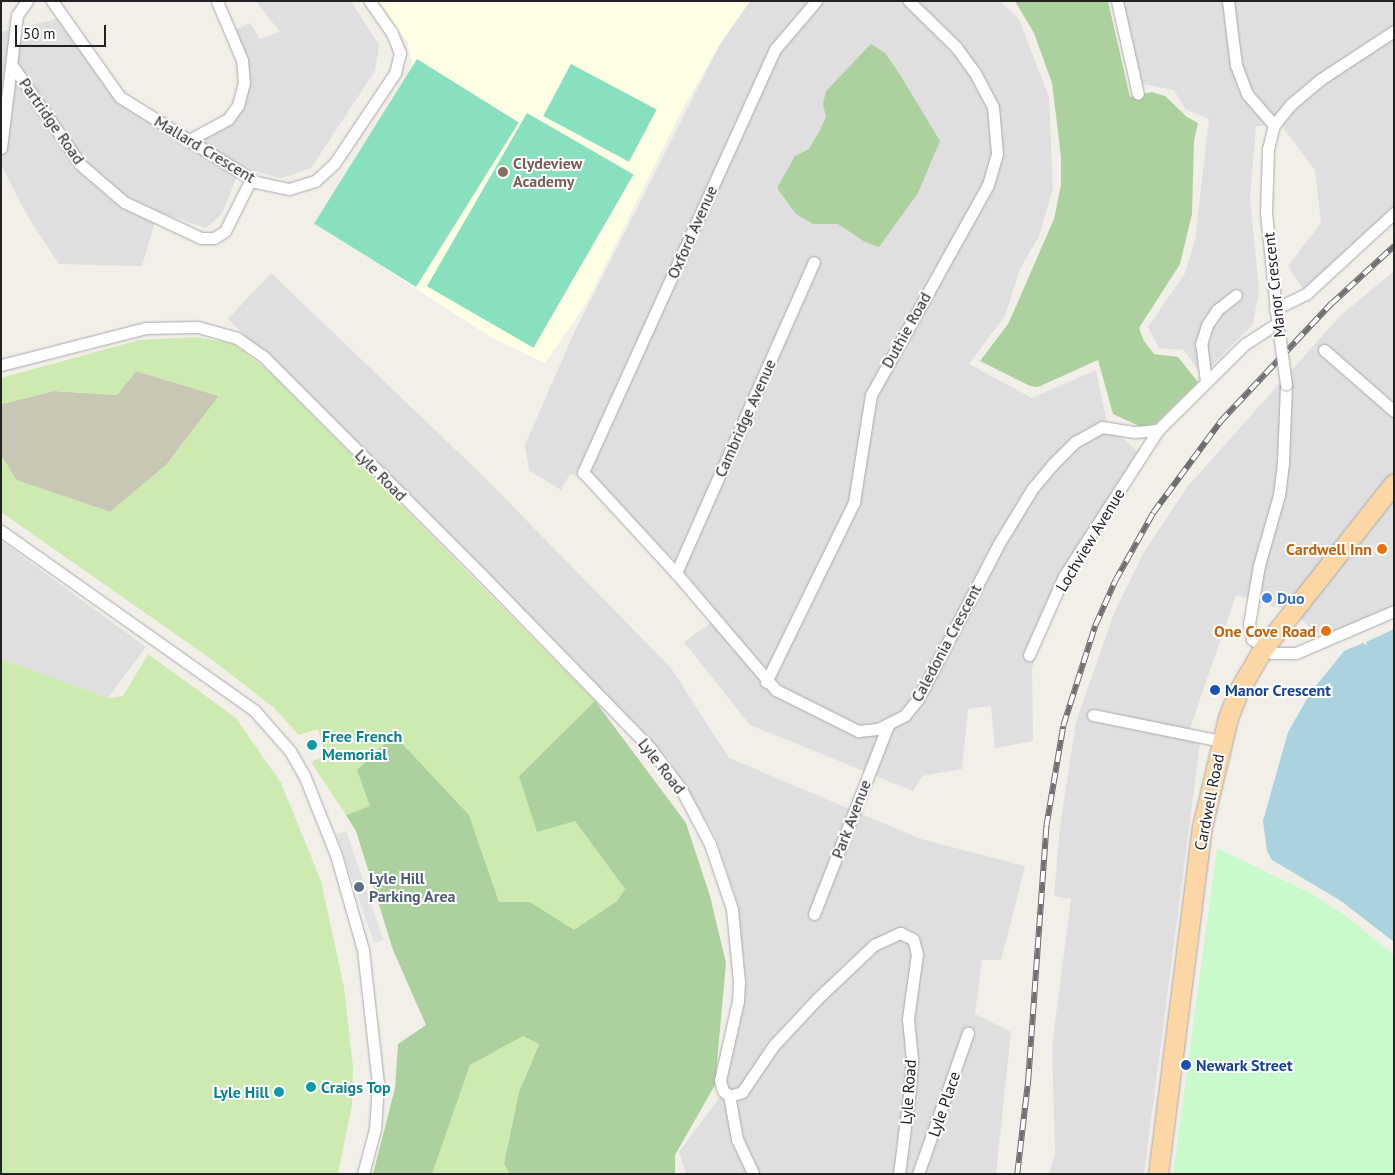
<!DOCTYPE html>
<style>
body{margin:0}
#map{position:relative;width:1395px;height:1175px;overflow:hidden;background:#f2efe9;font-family:"PT Sans",sans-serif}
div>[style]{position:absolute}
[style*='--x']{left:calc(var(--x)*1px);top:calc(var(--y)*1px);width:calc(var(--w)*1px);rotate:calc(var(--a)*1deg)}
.residential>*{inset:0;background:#e0dfdf}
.education>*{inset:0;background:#ffffe5}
.construction>*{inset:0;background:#c7c7b4}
.grass>*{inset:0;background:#cdebb0}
.forest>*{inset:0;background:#add19e}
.park>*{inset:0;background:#c8facc}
.pitch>*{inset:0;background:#88e0be;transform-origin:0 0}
.parking>*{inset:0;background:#e2e2e2;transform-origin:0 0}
.water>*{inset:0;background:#aad3df}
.roads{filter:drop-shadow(0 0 1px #a9a9a9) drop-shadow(0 0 1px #a9a9a9)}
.street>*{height:11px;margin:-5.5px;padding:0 5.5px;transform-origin:5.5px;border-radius:5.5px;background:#fff}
.primary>*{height:19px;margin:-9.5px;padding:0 9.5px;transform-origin:9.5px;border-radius:9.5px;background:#fcd6a4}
.rail>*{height:5.5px;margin-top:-2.75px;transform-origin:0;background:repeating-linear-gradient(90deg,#fff 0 11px,#707070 0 22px);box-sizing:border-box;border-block:1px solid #707070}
.bridges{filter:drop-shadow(0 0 1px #a9a9a9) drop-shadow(0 0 1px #a9a9a9)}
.street-bridge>*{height:11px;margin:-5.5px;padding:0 5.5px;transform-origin:5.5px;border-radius:5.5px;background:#fff}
.dots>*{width:14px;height:14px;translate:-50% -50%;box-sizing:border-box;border:2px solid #fff;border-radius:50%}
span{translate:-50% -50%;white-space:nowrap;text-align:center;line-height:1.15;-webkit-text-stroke:4px #fff;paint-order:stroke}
.street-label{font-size:16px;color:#222}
.education-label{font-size:16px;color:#785e54;font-weight:700}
.left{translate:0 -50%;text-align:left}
.food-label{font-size:16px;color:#c56008;font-weight:700}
.right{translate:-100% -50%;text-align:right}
.shop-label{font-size:16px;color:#366cbe;font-weight:700}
.transit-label{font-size:16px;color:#164399;font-weight:700}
.culture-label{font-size:16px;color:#0d838f;font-weight:700}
.service-label{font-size:16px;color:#4e5e75;font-weight:700}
.frame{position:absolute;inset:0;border:2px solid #222;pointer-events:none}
.scale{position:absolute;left:15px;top:25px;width:91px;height:22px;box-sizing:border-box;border:2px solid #222;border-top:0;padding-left:6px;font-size:15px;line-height:18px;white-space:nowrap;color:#222;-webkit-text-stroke:4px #fff;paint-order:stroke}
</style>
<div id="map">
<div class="residential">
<div style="clip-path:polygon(256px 1px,351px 1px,379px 45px,375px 71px,311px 168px,282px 178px,240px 168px,222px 214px,206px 228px,158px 212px,142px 266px,59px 264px,27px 215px,1px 165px,1px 32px,57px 19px,117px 103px,190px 146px,232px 123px,246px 80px,231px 32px,250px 23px,260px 39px,280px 32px)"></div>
<div style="clip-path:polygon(750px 1px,1000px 1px,1019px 19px,1049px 97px,1053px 188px,1039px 236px,1020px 269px,1005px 316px,969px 364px,1032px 398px,1096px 370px,1107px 423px,1139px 453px,1064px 573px,1032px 668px,1033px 741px,995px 748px,991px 706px,968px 709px,962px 769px,922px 776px,913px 791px,750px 725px,684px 642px,719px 617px,679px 565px,590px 478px,570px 474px,561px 490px,529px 470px,525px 445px,572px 337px,720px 44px)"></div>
<div style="clip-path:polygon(1120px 1px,1394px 1px,1394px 214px,1306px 293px,1288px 266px,1321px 223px,1315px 170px,1282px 126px,1256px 126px,1250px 198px,1259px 290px,1253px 324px,1202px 376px,1184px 350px,1159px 348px,1148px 327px,1185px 273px,1195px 240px,1209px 119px,1185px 109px,1174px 90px,1137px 83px)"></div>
<div style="clip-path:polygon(1394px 271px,1394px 611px,1326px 641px,1291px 611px,1236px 595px,1188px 734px,1201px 736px,1144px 1174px,1049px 1174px,1055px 1153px,1052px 1046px,1071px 899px,1054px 896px,1060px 826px,1076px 722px,1114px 613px,1143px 554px,1187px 487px,1340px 316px)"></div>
<div style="clip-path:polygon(271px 273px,482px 475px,671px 668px,729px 758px,921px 839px,1025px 866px,1001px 960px,982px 960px,975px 1014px,1011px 1032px,996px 1174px,686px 1174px,679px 1152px,722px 1094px,741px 965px,738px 905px,715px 836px,670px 761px,228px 319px)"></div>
<div style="clip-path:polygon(1px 541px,146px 647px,108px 698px,1px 659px)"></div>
</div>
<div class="education">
<div style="clip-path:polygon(380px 1px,750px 1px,720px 44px,680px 114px,587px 302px,545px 363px,494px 339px,325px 230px,412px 66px,408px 43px)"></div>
</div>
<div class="construction">
<div style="clip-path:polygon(136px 371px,219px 396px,166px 465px,110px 512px,16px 480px,1px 455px,1px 404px,54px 391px,117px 395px)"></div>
</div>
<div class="grass">
<div style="clip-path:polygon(196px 337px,234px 344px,269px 371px,595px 701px,519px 776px,575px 821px,625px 889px,617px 901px,574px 931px,530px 902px,499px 902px,469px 815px,370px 806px,346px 815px,311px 762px,326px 755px,318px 729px,299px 735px,273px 707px,211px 659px,1px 512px,1px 455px,16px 480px,110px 512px,166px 465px,219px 396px,136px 371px,117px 395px,54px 391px,1px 404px,1px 378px,139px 340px)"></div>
<div style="clip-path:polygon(148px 654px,236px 718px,281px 783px,321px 881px,344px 987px,353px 1066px,352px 1105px,338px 1174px,1px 1174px,1px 659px,108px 698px,123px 696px)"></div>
<div style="clip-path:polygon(523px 1035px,539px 1043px,519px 1092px,504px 1164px,510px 1174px,432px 1174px,470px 1065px)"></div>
</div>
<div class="forest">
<div style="clip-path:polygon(1015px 1px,1108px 1px,1130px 97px,1152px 92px,1165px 96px,1187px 117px,1198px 123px,1194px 141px,1192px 214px,1180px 264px,1139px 328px,1144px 341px,1154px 354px,1178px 357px,1198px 382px,1155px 424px,1141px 427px,1113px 414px,1098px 360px,1038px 387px,1030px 386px,980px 361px,1008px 324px,1017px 304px,1054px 219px,1061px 185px,1061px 157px,1052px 83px,1034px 33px)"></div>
<div style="clip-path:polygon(871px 44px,885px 53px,899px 73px,940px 141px,918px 193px,879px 247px,865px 242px,838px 224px,813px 224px,796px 214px,777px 188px,795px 156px,809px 149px,820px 130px,826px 117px,823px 104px,826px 91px)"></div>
<div style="clip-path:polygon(595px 701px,686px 823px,710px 896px,726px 963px,715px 1085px,675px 1155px,675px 1174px,510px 1174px,504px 1164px,519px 1092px,539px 1044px,523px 1036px,470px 1065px,432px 1174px,373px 1174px,395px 1088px,398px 1044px,426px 1025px,393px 950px,356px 831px,346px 815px,370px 806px,357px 770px,394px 735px,469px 815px,499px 902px,530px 902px,574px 930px,617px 901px,625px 889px,575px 821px,537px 832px,519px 776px)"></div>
</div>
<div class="park">
<div style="clip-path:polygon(1217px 848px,1314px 895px,1343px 914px,1394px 955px,1394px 1174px,1173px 1174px)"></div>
</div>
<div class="pitch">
<div style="left:417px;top:59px;width:120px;height:194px;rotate:32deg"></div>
<div style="left:571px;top:64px;width:97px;height:59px;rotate:28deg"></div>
<div style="left:527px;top:113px;width:123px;height:200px;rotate:30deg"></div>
</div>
<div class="parking">
<div style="left:346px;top:831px;width:115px;height:10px;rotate:71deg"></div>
</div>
<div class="water">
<div style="clip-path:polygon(1394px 629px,1394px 942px,1341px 901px,1272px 860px,1267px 851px,1263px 821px,1288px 732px,1311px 692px,1344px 651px,1363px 643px,1367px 645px,1366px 642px)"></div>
</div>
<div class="roads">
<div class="street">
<div style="--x:52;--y:1;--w:118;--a:54.7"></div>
<div style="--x:120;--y:97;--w:160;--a:32"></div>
<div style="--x:256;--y:182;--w:34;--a:12"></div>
<div style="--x:289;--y:189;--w:27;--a:-17"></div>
<div style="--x:315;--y:181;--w:25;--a:-42"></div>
<div style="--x:334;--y:164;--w:110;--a:-56.2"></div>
<div style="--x:395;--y:73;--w:21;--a:-76"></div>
<div style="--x:400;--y:53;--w:22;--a:-112"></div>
<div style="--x:392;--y:33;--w:39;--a:-125"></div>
<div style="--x:816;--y:1;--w:63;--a:130.5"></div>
<div style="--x:775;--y:49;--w:465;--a:114.4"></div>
<div style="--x:583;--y:472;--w:137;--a:47.4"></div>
<div style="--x:676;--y:573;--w:154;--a:49.5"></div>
<div style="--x:776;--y:690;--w:92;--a:26.6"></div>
<div style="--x:858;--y:731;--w:20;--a:-6"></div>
<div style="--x:878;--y:729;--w:30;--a:-27"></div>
<div style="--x:905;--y:715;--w:21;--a:-51"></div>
<div style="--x:918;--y:699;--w:174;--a:-62.5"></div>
<div style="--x:998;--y:545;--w:66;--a:-58.7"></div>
<div style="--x:1032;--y:489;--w:31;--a:-50"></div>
<div style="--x:1052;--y:465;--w:33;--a:-45"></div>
<div style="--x:1075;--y:442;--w:31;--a:-29"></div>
<div style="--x:1102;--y:427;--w:33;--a:9"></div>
<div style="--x:1135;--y:432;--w:23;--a:-5"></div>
<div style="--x:1158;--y:430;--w:122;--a:-44.7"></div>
<div style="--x:1245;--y:344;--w:38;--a:-33"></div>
<div style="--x:1117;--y:1;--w:95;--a:77.3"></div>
<div style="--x:1228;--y:1;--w:64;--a:82.9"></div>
<div style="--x:1236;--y:65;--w:31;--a:69"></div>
<div style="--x:1247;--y:94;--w:41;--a:48.9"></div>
<div style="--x:12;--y:65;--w:121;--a:55.4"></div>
<div style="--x:81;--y:165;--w:57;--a:40.7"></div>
<div style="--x:124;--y:202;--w:85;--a:25.1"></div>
<div style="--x:201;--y:238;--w:13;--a:0"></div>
<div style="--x:214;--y:238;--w:13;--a:-32"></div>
<div style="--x:225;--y:231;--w:58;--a:-63.4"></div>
<div style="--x:189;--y:140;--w:44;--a:-28.3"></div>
<div style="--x:228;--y:119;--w:17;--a:-54"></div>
<div style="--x:238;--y:105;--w:23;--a:-75"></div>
<div style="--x:244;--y:83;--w:23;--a:-95"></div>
<div style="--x:242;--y:60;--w:64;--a:-113"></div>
<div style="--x:1;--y:148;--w:134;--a:-83.1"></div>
<div style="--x:17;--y:15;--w:17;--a:-54"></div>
<div style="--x:1275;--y:309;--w:34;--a:-26"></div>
<div style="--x:1306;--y:294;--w:120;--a:-42.6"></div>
<div style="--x:1278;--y:329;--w:117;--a:-95.9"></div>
<div style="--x:1266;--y:213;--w:64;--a:-88.2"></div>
<div style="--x:1268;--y:149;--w:25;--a:-76"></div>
<div style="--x:1274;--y:125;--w:26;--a:-51"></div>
<div style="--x:1290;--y:105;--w:40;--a:-40"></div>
<div style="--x:1321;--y:79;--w:87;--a:-33.3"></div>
<div style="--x:1324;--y:350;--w:93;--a:41.1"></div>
<div style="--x:1;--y:365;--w:150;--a:-14.3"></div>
<div style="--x:146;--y:328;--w:52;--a:-1.1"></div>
<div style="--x:198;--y:327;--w:41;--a:15.8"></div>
<div style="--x:237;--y:338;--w:33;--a:35"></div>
<div style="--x:264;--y:357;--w:305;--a:45"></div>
<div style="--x:480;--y:573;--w:244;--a:45.8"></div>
<div style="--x:650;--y:748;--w:51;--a:52.9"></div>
<div style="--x:681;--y:789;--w:62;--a:62.2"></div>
<div style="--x:710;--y:844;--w:69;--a:71.3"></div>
<div style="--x:732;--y:909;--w:73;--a:84.5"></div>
<div style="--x:739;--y:982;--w:19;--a:93"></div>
<div style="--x:738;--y:1001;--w:81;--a:102.8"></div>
<div style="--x:720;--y:1080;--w:11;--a:75"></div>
<div style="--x:723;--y:1091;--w:9;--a:36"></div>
<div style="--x:730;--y:1096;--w:13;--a:-18"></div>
<div style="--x:742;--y:1092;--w:57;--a:-55.8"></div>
<div style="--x:774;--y:1045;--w:63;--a:-46.9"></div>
<div style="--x:817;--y:999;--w:79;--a:-43.5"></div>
<div style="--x:874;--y:945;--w:29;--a:-25"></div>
<div style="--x:900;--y:933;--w:14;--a:25"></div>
<div style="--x:913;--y:939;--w:16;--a:75"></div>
<div style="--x:917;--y:954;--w:66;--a:97.9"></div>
<div style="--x:908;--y:1019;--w:40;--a:84.3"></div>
<div style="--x:912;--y:1059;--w:29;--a:94"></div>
<div style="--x:910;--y:1088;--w:87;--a:97.3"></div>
<div style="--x:1206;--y:382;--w:38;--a:-97"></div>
<div style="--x:1201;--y:344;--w:20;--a:-72"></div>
<div style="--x:1207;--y:325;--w:18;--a:-56"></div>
<div style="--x:1217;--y:310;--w:24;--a:-38"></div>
<div style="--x:1286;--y:385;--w:78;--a:92.2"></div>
<div style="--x:1283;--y:463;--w:32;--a:97"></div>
<div style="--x:1279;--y:495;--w:73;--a:105.9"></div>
<div style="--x:1259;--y:565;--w:60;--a:99.6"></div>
<div style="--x:1249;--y:624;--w:15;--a:79"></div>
<div style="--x:1252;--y:639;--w:24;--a:35"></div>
<div style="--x:1272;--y:653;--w:24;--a:0"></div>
<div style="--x:1296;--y:653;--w:107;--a:-23.2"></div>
<div style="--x:1;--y:531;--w:310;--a:35.3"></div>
<div style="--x:254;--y:710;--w:55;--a:48.7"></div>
<div style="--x:290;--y:751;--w:28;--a:60"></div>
<div style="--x:304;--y:775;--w:86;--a:68.2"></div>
<div style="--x:336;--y:855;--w:99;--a:74.1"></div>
<div style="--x:363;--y:950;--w:134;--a:83.6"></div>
<div style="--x:378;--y:1083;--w:46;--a:93.7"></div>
<div style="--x:375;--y:1129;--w:47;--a:104.9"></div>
<div style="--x:676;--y:573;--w:340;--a:-66.1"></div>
<div style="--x:1029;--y:655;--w:86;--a:-66.1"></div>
<div style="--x:1064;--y:576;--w:174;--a:-57.2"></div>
<div style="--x:766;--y:682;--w:200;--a:-63.9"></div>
<div style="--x:854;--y:502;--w:108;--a:-81"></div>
<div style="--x:871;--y:395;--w:240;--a:-60.9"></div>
<div style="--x:988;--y:185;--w:33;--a:-74"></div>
<div style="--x:997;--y:153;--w:46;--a:-95"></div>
<div style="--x:993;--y:107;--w:38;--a:-118"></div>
<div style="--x:975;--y:73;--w:32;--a:-126"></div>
<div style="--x:956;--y:47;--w:66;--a:-135.6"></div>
<div style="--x:1093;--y:715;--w:131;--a:11.5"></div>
<div style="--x:814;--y:914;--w:203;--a:-68.6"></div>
<div style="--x:729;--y:1095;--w:45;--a:79.7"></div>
<div style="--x:737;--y:1139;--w:38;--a:65"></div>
<div style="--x:918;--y:1174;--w:150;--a:-70.5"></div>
</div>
<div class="primary">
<div style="--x:1158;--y:1174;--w:350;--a:-82.8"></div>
<div style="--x:1202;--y:827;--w:112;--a:-76.6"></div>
<div style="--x:1228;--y:718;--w:30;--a:-69"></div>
<div style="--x:1239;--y:690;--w:48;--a:-59.7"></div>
<div style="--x:1263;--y:649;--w:211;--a:-51.7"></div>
</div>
</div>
<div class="rail">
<div style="--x:1017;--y:1174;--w:95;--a:-83.3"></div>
<div style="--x:1028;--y:1080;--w:254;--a:-85.9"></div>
<div style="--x:1046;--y:827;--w:102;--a:-80.4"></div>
<div style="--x:1063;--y:726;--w:105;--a:-72.3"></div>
<div style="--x:1095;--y:626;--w:49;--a:-66"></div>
<div style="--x:1115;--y:581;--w:78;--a:-60.8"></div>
<div style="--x:1153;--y:513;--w:113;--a:-53.6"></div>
<div style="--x:1220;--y:422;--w:162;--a:-46.8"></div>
<div style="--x:1331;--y:304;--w:86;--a:-42.6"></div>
</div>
<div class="bridges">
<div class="street-bridge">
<div style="--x:1279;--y:333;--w:52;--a:82.3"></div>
</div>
</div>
<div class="dots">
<div style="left:503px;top:172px;background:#8d6e63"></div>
<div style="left:1382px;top:549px;background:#e8710a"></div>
<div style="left:1267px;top:598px;background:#3f7fe0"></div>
<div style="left:1326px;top:631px;background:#e8710a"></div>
<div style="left:1215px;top:690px;background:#1a4fb4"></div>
<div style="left:312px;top:745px;background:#0f9aa8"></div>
<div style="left:359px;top:887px;background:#5c6f8a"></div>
<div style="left:1186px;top:1065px;background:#1a4fb4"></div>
<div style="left:311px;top:1087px;background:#0f9aa8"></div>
<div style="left:279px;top:1092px;background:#0f9aa8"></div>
</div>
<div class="street-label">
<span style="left:52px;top:121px;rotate:55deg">Partridge Road</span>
<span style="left:205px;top:149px;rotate:31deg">Mallard Crescent</span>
<span style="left:692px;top:232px;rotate:-66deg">Oxford Avenue</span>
<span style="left:1274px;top:285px;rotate:-96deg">Manor Crescent</span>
<span style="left:906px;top:330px;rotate:-61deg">Duthie Road</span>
<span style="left:745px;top:418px;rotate:-66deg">Cambridge Avenue</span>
<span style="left:381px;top:475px;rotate:45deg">Lyle Road</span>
<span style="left:1090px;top:540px;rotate:-59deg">Lochview Avenue</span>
<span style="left:946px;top:643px;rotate:-62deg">Caledonia Crescent</span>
<span style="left:662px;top:766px;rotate:52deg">Lyle Road</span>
<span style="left:1209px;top:802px;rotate:-79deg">Cardwell Road</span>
<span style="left:851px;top:819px;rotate:-69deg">Park Avenue</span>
<span style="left:908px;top:1092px;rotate:-86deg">Lyle Road</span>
<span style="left:944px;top:1104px;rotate:-71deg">Lyle Place</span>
</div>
<div class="education-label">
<span class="left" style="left:513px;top:172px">Clydeview<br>Academy</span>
</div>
<div class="food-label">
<span class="right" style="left:1372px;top:549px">Cardwell Inn</span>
<span class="right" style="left:1316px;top:631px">One Cove Road</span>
</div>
<div class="shop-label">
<span class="left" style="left:1277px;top:598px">Duo</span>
</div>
<div class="transit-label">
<span class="left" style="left:1225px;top:690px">Manor Crescent</span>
<span class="left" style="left:1196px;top:1065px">Newark Street</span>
</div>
<div class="culture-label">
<span class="left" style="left:322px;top:745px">Free French<br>Memorial</span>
<span class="left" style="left:321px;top:1087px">Craigs Top</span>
<span class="right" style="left:269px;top:1092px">Lyle Hill</span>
</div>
<div class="service-label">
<span class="left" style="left:369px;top:887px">Lyle Hill<br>Parking Area</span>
</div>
<div class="frame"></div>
<div class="scale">50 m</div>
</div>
